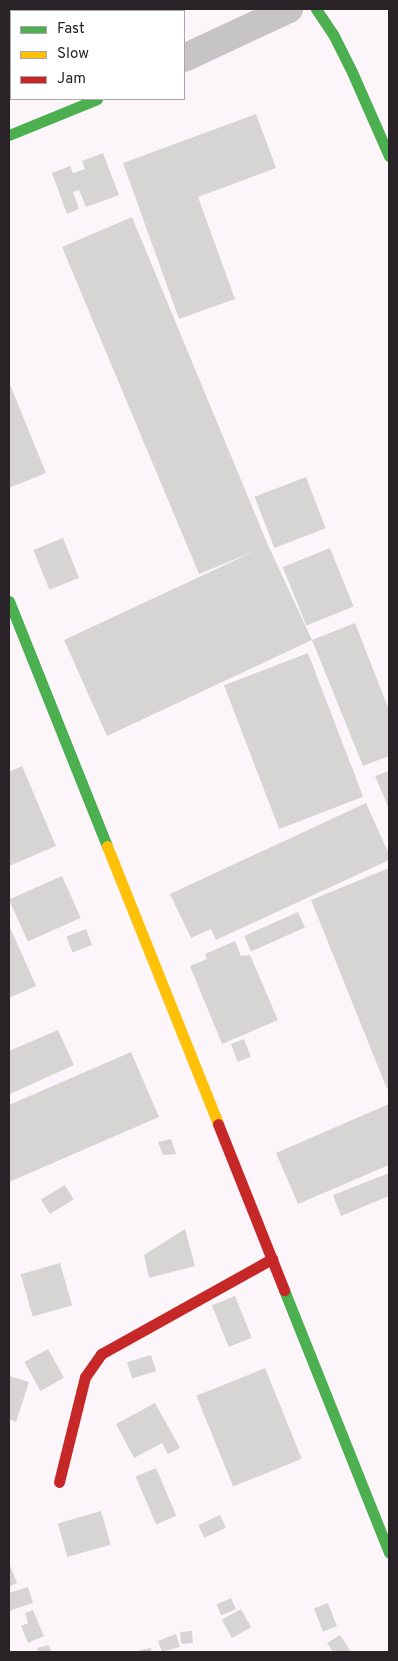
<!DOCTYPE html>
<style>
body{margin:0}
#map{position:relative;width:398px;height:1661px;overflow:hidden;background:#fcf6fb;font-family:Overpass,sans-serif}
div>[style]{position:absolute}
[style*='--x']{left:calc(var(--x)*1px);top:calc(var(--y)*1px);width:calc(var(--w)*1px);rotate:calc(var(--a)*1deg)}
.building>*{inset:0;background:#d7d5d4;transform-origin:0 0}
.street>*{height:28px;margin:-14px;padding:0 14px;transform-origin:14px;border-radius:14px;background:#c7c4c6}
.fast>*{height:11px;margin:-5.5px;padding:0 5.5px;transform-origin:5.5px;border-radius:5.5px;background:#4caf50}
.slow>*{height:11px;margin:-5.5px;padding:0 5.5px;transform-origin:5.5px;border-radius:5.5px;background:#ffc107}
.jam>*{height:11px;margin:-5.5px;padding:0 5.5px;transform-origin:5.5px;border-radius:5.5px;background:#c62828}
span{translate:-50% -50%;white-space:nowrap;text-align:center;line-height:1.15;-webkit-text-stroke:4.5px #fff;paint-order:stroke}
.frame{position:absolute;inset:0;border:10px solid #292328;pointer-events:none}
.legend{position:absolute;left:10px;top:10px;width:175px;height:90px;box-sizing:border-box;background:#fff;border:1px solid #a9a7a9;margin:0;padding:6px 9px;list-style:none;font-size:15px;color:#292328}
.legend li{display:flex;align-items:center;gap:10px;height:25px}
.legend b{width:25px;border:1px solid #a9a7a9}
</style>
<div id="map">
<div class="building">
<div style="clip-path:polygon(9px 9px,23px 9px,24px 11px,11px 11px,11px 50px,9px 51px)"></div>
<div style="clip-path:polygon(256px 114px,276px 168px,198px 197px,235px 299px,179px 319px,123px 163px)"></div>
<div style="clip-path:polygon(103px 153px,119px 195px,86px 207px,79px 190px,73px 192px,79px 209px,67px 214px,52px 173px,70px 166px,73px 173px,85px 169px,82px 161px)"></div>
<div style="clip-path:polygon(132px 217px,268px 545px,312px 640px,107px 736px,64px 640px,257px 550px,199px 574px,62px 247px)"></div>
<div style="clip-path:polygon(9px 382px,46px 473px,9px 488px)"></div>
<div style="left:306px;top:477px;width:55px;height:55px;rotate:69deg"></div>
<div style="left:63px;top:538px;width:43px;height:32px;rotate:68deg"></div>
<div style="left:330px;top:548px;width:63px;height:51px;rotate:68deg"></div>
<div style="clip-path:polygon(355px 623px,389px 710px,389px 756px,363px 766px,312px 640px)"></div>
<div style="left:308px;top:653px;width:154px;height:90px;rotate:69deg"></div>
<div style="clip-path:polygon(22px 766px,56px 846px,9px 866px,9px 772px)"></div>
<div style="clip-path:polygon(389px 771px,389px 809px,375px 776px)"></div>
<div style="clip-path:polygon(366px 803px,389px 854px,389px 860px,216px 940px,211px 929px,191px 938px,170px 894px)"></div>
<div style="clip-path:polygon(389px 868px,389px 1088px,387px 1089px,311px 900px)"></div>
<div style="left:62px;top:876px;width:46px;height:58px;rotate:66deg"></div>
<div style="left:298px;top:912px;width:17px;height:59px;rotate:66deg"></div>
<div style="clip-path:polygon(9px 925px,36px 986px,9px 998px)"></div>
<div style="left:86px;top:929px;width:17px;height:21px;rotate:69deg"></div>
<div style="clip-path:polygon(235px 941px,241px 956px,250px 955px,278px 1020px,222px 1044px,190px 966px,207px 959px,205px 954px)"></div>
<div style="clip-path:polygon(58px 1030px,74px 1065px,10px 1094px,9px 1051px)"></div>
<div style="left:244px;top:1039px;width:19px;height:14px;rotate:69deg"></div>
<div style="clip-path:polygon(131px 1052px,159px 1117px,9px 1182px,9px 1105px)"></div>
<div style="clip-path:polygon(389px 1104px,389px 1165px,298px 1204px,276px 1153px)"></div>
<div style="clip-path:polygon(171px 1139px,176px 1154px,163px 1155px,158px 1142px)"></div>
<div style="clip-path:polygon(389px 1173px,389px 1196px,341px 1216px,333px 1195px)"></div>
<div style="left:65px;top:1185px;width:17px;height:28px;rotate:59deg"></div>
<div style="clip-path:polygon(185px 1229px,195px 1266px,149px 1278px,144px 1255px)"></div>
<div style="left:60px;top:1263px;width:44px;height:41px;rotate:74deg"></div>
<div style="left:235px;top:1296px;width:45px;height:25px;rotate:68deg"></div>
<div style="left:48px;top:1349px;width:33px;height:27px;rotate:61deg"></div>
<div style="left:151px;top:1355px;width:17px;height:25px;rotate:73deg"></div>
<div style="left:265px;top:1368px;width:98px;height:74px;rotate:68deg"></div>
<div style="clip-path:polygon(9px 1376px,29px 1382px,16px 1422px,9px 1419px)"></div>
<div style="clip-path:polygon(155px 1403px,180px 1448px,168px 1454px,162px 1443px,134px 1458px,116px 1424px)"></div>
<div style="left:156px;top:1468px;width:52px;height:22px;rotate:67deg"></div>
<div style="left:101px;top:1511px;width:35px;height:45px;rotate:74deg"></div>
<div style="left:220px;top:1515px;width:14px;height:24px;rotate:65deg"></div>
<div style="clip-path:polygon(9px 1563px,17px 1583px,9px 1587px)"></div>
<div style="clip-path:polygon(28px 1587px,33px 1603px,9px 1611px,9px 1593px)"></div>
<div style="left:231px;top:1598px;width:12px;height:16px;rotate:66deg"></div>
<div style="left:328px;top:1603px;width:25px;height:15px;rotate:69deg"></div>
<div style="left:241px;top:1609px;width:21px;height:22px;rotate:61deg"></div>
<div style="clip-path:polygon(33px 1610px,44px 1636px,28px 1643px,21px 1626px,28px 1623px,25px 1613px)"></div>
<div style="left:192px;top:1631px;width:12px;height:12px;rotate:85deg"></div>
<div style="clip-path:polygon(176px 1634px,180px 1647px,162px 1652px,158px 1641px)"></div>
<div style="clip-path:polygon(340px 1635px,351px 1652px,333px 1652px,327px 1643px)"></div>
<div style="clip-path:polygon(49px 1645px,51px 1652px,38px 1652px,37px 1648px)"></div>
<div style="clip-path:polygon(151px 1648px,152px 1652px,140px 1652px,140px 1650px)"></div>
</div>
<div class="street">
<div style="--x:184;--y:58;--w:116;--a:-25"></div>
</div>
<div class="fast">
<div style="--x:316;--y:9;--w:30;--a:56"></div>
<div style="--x:333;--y:34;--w:42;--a:63.4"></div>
<div style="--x:352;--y:72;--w:92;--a:66.2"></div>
<div style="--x:9;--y:135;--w:95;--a:-22.2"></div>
<div style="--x:9;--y:601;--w:264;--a:68.2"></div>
<div style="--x:284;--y:1290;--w:283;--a:68.2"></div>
</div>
<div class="slow">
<div style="--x:107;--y:846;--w:299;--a:68.2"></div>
</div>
<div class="jam">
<div style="--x:218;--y:1124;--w:179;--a:68.3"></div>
<div style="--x:59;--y:1482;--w:108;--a:-76.1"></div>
<div style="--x:85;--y:1377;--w:28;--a:-55"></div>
<div style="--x:101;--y:1354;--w:196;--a:-29.1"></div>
</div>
<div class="frame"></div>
<ul class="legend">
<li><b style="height:6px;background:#4caf50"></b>Fast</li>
<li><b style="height:6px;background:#ffc107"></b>Slow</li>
<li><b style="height:6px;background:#c62828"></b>Jam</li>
</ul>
</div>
